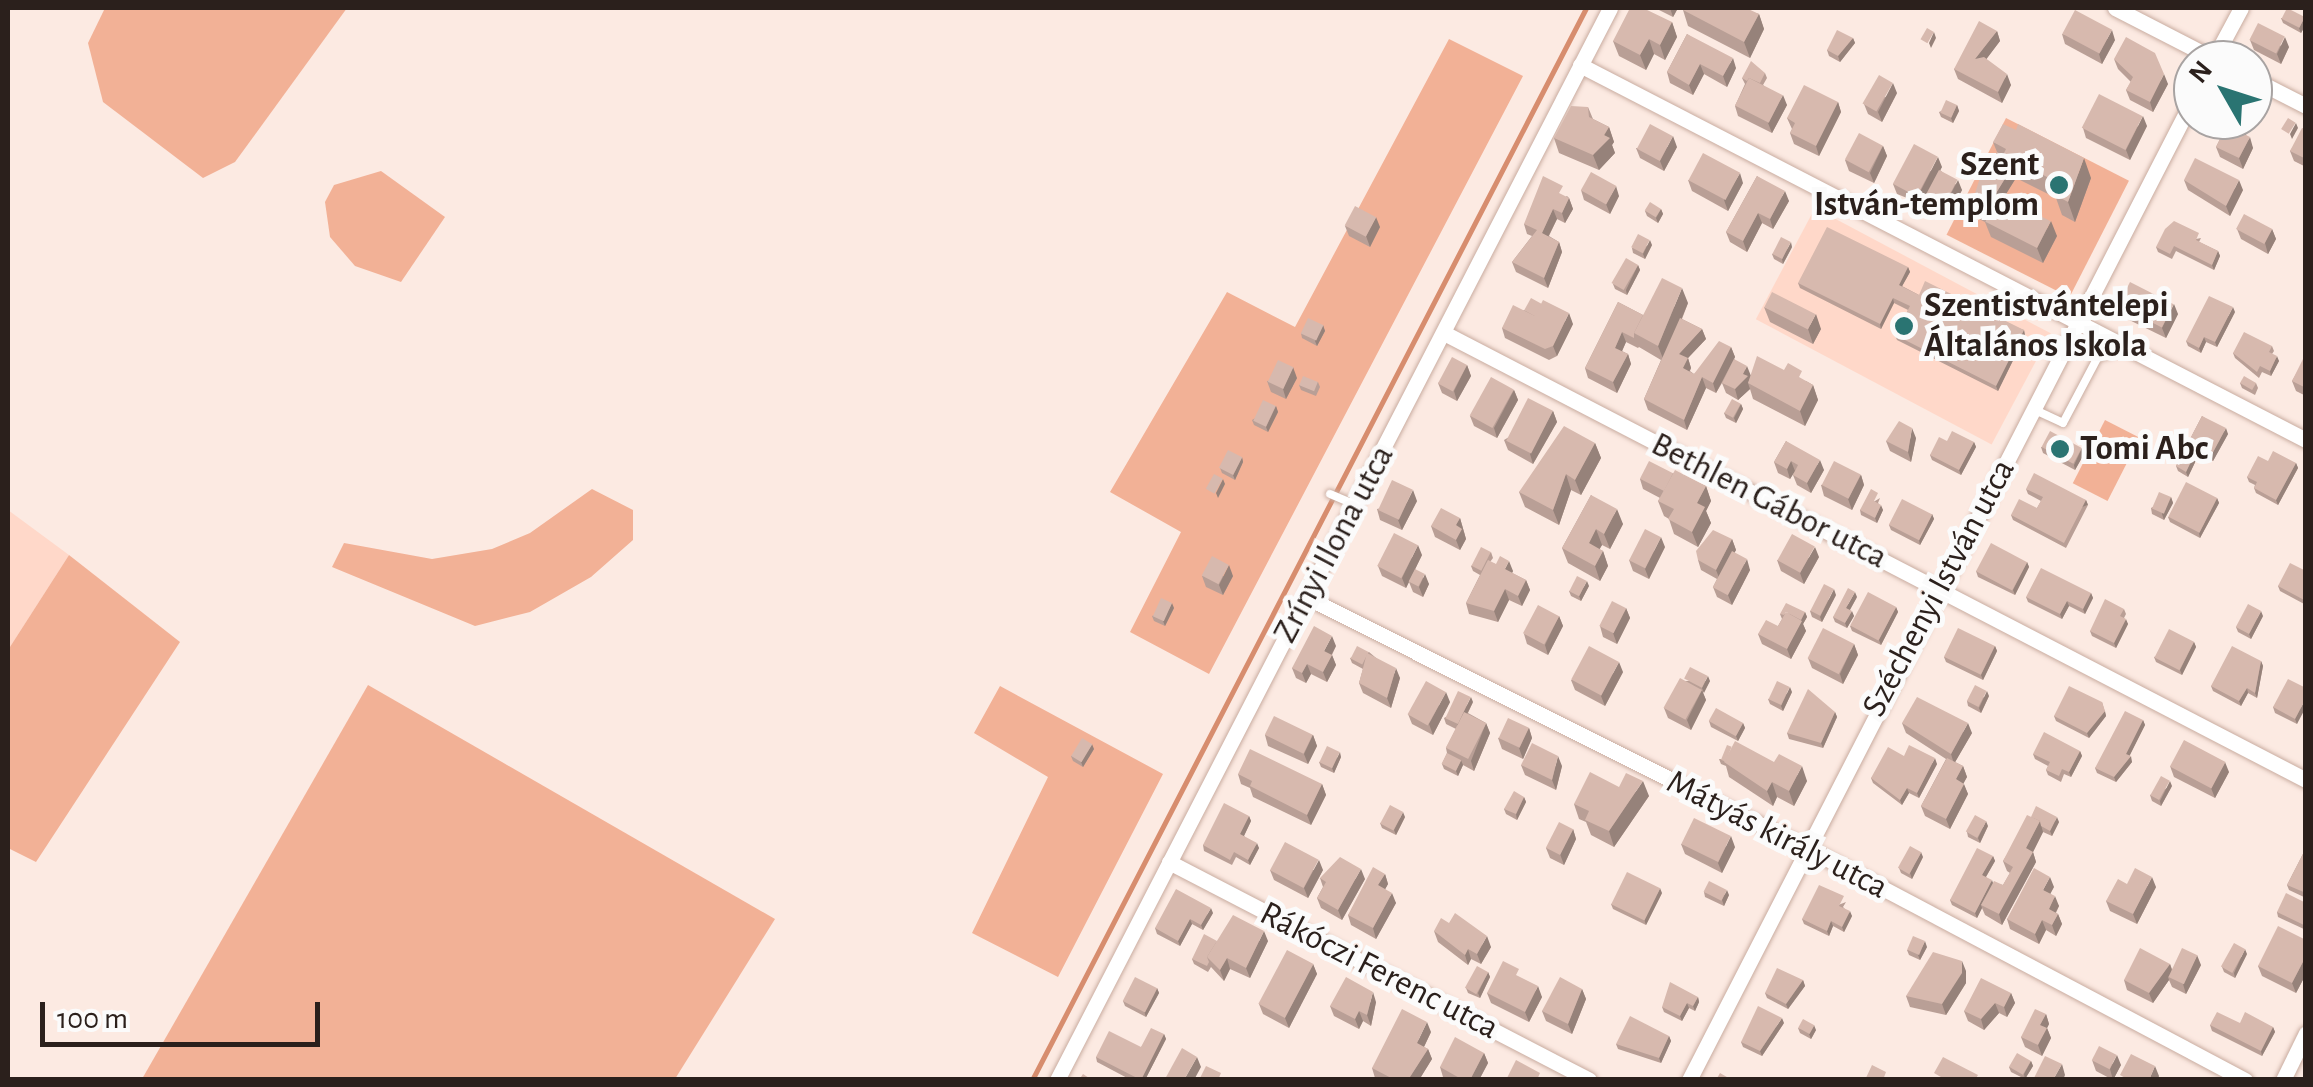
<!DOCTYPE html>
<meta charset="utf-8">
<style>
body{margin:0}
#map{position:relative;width:2313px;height:1087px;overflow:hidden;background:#fceae2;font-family:"Alegreya Sans",sans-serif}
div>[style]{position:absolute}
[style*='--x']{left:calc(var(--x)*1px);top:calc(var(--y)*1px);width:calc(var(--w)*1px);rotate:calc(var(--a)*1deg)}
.built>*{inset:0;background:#ffd8c9;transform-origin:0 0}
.green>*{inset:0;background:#f2b196;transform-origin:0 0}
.stream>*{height:5px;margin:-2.5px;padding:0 2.5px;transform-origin:2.5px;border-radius:2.5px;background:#d78d6e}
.roads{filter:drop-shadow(0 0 2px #c9aca0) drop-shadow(0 0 2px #c9aca0)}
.service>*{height:8px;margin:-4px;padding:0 4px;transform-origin:4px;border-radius:4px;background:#fff}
.minor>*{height:15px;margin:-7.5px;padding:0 7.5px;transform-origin:7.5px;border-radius:7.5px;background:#fff}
.wall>*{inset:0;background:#b99f96}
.shaded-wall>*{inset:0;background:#96827a;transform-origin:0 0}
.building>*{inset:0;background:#d7b9ae;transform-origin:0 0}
.dots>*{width:28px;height:28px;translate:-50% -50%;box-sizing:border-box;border:5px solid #fbfbfb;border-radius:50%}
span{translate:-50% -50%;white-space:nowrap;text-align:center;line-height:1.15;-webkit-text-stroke:10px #fbfbfb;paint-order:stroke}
.poi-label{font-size:35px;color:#2b201c;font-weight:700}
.right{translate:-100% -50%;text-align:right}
.left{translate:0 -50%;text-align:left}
.street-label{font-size:35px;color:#2b201c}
.frame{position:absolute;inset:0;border:10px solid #2b201c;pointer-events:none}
.north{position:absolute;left:2173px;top:40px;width:100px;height:100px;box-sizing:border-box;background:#fbfbfb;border:2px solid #a8a3a2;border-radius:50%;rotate:309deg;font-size:28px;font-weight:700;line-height:40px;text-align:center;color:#2b201c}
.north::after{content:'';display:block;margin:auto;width:35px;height:45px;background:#2a7472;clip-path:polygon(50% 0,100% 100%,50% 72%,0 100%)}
.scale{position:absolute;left:40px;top:1002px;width:280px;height:45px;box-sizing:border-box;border:5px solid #2b201c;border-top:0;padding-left:12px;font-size:30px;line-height:35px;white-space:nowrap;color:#2b201c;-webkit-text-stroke:8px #fbfbfb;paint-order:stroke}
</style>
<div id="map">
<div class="built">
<div style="left:1815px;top:208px;width:267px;height:126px;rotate:28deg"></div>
<div style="clip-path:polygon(8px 510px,69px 555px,8px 650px)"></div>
</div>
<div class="green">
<div style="clip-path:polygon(105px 8px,347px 8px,235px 162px,203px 178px,103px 102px,88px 43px)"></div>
<div style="clip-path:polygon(1449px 39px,1523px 76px,1209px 674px,1130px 632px,1181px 532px,1110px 492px,1227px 292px,1295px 327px)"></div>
<div style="left:2006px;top:118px;width:138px;height:131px;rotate:27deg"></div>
<div style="clip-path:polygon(381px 171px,445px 217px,401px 282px,355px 266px,330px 237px,325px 202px,334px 185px)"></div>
<div style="left:2105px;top:420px;width:39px;height:71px;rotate:27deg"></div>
<div style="clip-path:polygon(592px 489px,633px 510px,633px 540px,591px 577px,530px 612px,475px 626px,332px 567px,344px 543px,432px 559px,492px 549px,530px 533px)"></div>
<div style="clip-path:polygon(69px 555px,180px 642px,36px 862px,8px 848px,8px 650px)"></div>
<div style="clip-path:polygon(368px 685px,775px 919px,675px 1079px,142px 1079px)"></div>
<div style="clip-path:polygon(1000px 686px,1163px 774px,1058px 977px,972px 933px,1048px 777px,974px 733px)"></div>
</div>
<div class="stream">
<div style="--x:1032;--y:1080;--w:1207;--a:-62.67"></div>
</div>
<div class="roads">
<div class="service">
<div style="--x:2033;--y:409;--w:33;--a:25"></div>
<div style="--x:2063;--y:423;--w:75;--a:-62.1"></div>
<div style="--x:2098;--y:357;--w:30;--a:-15"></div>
<div style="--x:1330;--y:494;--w:26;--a:23"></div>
</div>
<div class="minor">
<div style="--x:2115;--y:8;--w:114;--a:27.2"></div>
<div style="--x:2213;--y:60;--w:59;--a:-61.7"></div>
<div style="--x:1580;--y:65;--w:817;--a:27.32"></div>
<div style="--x:2253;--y:79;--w:59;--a:27"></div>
<div style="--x:1444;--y:333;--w:971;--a:27.41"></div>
<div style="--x:1306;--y:597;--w:558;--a:26.61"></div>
<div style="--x:1805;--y:847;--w:498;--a:27.9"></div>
<div style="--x:1169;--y:862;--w:473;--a:27.4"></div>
<div style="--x:1057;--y:1080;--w:1206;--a:-62.71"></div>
<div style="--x:1689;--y:1080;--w:1103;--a:-62.81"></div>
<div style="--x:2283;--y:1080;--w:52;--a:-63.9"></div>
</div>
</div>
<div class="wall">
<div style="clip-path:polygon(1655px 8px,1678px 8px,1673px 17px)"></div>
<div style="clip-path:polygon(1683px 10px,1756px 13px,1759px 14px,1764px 29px,1750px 58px,1688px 26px)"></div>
<div style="clip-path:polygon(2305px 17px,2306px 24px,2301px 33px,2283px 23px,2281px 18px)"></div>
<div style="clip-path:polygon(1672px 22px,1677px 37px,1665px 60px,1654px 54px,1646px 70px,1619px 56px,1613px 41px)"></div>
<div style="clip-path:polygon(1997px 31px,2000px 41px,1986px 59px,2011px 85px,2002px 103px,1958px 79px,1954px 69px)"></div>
<div style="clip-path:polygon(1687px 34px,1736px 68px,1727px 87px,1704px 74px,1693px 95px,1670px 83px,1667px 72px)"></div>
<div style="clip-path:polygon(2062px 34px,2115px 40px,2102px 64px,2065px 44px)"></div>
<div style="clip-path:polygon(1853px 38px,1855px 43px,1840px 62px,1829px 56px,1827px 50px)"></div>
<div style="clip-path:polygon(2250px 40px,2289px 47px,2281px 64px,2254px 50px)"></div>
<div style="clip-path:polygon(2114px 59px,2168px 84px,2153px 112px,2130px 100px,2126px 90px,2131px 82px,2118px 69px)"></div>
<div style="clip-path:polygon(1765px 73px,1767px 78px,1763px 85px,1787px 105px,1772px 133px,1738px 116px,1735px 106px,1745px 84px,1742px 78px)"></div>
<div style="clip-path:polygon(1897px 93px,1882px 122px,1868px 114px,1864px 104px)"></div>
<div style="clip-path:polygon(1838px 102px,1841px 112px,1819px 156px,1794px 144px,1790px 133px,1792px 129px,1787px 118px)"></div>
<div style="clip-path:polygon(1957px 105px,1959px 111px,1953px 123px,1941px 117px,1939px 112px)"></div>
<div style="clip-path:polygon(1588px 107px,1593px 119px,1609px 127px,1614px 142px,1612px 145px,1615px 153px,1599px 170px,1559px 153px,1554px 138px)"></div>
<div style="clip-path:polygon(2214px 120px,2250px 120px,2246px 135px,2253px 148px,2243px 169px,2220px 157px,2216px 147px,2224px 131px,2217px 128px)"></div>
<div style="clip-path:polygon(2147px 126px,2130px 160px,2086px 138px,2083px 128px)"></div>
<div style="clip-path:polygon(2306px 129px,2306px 167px,2294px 161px,2290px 151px)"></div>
<div style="clip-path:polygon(1993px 142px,2091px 178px,2075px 222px,2062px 215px,2056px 198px,2016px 178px,2004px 197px,2057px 236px,2043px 263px,1991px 237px,1985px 222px,1975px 217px,1971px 206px,1997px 152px)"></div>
<div style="clip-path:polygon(1883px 146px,1887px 156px,1874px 183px,1849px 171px,1845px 160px)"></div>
<div style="clip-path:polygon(1677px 147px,1664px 171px,1640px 158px,1636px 148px)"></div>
<div style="clip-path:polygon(1942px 167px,1940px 170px,1962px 190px,1948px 217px,1929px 207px,1926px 198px,1922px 204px,1897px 194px,1893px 184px)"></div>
<div style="clip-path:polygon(1757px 176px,1789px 201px,1773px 229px,1762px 223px,1747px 252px,1730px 242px,1726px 232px)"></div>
<div style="clip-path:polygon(1688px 180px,1743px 183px,1728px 211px,1692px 191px)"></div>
<div style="clip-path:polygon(2184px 180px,2243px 190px,2230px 216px,2188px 190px)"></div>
<div style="clip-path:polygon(1581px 190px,1619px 196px,1610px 214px,1584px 200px)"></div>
<div style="clip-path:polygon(1567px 196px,1569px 198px,1573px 209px,1565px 223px,1557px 219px,1549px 236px,1559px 242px,1562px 252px,1548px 288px,1516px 272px,1512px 262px,1532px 236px,1527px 234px,1524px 224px)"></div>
<div style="clip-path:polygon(1661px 209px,1663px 214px,1658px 223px,1647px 216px,1645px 211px)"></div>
<div style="clip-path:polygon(1345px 226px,1380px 227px,1370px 247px,1349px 236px)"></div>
<div style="clip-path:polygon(2237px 229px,2272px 229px,2276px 239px,2268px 254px,2241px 239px)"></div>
<div style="clip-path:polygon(2201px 238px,2199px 242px,2218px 251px,2220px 256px,2214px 270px,2176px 251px,2172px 259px,2158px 252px,2156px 247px)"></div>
<div style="clip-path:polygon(1652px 245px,1645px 259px,1633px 253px,1632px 248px)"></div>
<div style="clip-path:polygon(1792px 247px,1783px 264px,1774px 259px,1772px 254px)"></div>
<div style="clip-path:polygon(1638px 265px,1640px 270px,1627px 295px,1615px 289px,1613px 284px)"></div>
<div style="clip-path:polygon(1908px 267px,1910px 272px,1902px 286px,1919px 295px,2024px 330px,2025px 336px,1998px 391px,1897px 340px,1895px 335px,1908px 310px,1894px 303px,1881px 329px,1800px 288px,1798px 283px)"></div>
<div style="clip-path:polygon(1618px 302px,1643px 315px,1688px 303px,1682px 319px,1702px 329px,1706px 339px,1688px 358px,1691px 368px,1690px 371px,1694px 374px,1731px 347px,1735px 357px,1734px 359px,1750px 375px,1806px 381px,1813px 385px,1818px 400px,1805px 426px,1753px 399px,1750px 389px,1738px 400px,1726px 393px,1722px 383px,1716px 393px,1706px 388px,1687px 430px,1648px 410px,1644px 399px,1661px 360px,1639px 347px,1638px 348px,1626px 342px,1622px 351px,1628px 354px,1631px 364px,1617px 393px,1588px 378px,1585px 368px)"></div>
<div style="clip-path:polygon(2118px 305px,2178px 314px,2166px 338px,2121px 316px)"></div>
<div style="clip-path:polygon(1764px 307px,1821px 329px,1813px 344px,1770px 322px)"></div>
<div style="clip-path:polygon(1524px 310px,1573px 324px,1557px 356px,1549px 360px,1505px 338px,1502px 328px)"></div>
<div style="clip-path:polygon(2235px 312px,2217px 347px,2206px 342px,2201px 353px,2188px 346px,2186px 341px)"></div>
<div style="clip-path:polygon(1323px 325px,1325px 331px,1317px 346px,1302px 338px,1301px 333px)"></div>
<div style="clip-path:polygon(2272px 346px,2274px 351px,2272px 354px,2279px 361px,2271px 376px,2262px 372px,2259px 378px,2235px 358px,2233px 353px)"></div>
<div style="clip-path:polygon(2306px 357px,2306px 396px,2296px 391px,2292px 381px)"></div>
<div style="clip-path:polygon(1467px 365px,1471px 376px,1457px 401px,1442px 393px,1438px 383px)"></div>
<div style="clip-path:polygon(1297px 378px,1286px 399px,1271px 392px,1267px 381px)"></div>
<div style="clip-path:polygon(1318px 382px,1320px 387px,1316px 396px,1301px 390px,1299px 385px)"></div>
<div style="clip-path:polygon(2240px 383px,2256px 383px,2258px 388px,2255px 395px,2242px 388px)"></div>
<div style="clip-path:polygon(1514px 390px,1518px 400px,1497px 438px,1474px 426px,1470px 416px)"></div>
<div style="clip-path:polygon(1741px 404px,1743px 409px,1736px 423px,1726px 418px,1724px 413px)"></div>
<div style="clip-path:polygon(1276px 406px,1278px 412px,1268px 432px,1254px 425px,1252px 420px)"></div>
<div style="clip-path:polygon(1553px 411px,1557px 422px,1533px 464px,1508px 450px,1504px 440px)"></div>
<div style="clip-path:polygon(2202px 416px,2228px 434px,2213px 461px,2199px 454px,2188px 477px,2178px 471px,2176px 466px)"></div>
<div style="clip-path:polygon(1916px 438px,1911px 462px,1890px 451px,1886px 441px)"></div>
<div style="clip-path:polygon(1786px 441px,1824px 470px,1811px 493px,1797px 485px,1793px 475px,1795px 471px,1790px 479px,1778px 473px,1774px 462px)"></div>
<div style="clip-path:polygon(1947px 441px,1974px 442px,1976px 447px,1961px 475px,1932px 460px,1930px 455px)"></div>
<div style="clip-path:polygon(1595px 443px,1601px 458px,1581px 495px,1571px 490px,1559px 525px,1525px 507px,1519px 492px)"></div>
<div style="clip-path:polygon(2041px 447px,2082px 448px,2084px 454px,2075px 470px,2043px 453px)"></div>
<div style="clip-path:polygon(1242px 457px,1243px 462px,1235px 480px,1222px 473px,1220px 468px)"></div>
<div style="clip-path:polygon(2268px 461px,2296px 463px,2298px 468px,2278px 505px,2256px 493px,2254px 488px,2255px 485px,2249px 482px,2247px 477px)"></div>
<div style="clip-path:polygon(1673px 473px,1706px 486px,1711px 501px,1706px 511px,1711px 523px,1698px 547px,1674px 534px,1669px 519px,1664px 516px,1658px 501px,1660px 498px,1643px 489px,1640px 479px)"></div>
<div style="clip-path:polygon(1861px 475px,1864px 485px,1852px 510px,1824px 496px,1821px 485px)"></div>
<div style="clip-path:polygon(2026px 489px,2086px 500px,2088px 505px,2066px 548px,2013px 520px,2011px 515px,2037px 508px,2041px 501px,2028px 494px)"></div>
<div style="clip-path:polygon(1591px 495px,1623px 524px,1610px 549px,1602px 545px,1599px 549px,1603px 551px,1608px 566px,1600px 581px,1568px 563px,1562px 548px)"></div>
<div style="clip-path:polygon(2171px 497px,2173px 503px,2164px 520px,2152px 514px,2151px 508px)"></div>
<div style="clip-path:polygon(1880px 498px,1878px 503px,1883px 510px,1877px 523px,1861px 515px,1860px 510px)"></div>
<div style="clip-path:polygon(2217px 498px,2219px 503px,2200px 538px,2170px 522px,2168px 517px)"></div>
<div style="clip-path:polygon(1417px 501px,1402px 530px,1380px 520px,1377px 509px)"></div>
<div style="clip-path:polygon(1932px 514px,1934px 519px,1920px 545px,1891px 530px,1889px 525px)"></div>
<div style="clip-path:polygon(1460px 518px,1466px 539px,1460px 550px,1435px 537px,1431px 526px)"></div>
<div style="clip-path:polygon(1732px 539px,1736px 550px,1734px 553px,1750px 570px,1732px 605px,1717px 597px,1713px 587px,1717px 579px,1701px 570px,1698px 560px)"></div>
<div style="clip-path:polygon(1665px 547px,1649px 579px,1633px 571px,1629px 560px)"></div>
<div style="clip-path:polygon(1491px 552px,1493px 558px,1490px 562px,1513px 571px,1512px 573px,1526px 580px,1530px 590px,1522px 606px,1509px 600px,1498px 622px,1469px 614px,1466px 603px,1480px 575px,1473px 571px,1471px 566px)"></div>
<div style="clip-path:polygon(1422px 555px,1415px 569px,1429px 584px,1423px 597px,1413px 592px,1409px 582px,1406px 588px,1382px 576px,1378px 566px)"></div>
<div style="clip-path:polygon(1819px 557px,1804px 584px,1781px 571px,1777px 560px)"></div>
<div style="clip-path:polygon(2027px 562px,2029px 567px,2015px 595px,1978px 577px,1976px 571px)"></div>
<div style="clip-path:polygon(2306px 571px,2306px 605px,2280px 591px,2278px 586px)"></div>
<div style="clip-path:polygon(1202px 576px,1233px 576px,1223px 595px,1206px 587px)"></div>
<div style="clip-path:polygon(1589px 586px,1581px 601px,1571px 596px,1569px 591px)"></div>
<div style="clip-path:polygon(2091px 593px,2093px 598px,2085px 614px,2069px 606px,2062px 619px,2028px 602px,2026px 597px)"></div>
<div style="clip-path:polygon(1836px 595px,1822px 622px,1812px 617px,1810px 611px)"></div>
<div style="clip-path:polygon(1857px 597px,1850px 610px,1854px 616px,1847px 628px,1835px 622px,1833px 617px)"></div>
<div style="clip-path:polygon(1896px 607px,1898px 612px,1881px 645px,1852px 631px,1850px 626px)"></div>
<div style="clip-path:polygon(1174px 608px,1165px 626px,1154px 621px,1152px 616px)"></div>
<div style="clip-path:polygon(1626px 608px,1630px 618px,1617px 644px,1603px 637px,1600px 626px)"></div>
<div style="clip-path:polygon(2124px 609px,2126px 614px,2124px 618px,2128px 624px,2116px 648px,2092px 636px,2090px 631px)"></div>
<div style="clip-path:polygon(1805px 612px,1807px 617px,1803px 624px,1806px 631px,1791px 659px,1762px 644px,1758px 634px,1778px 626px,1782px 619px,1780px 614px)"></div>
<div style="clip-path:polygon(1559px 616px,1563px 626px,1548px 655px,1527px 644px,1524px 634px)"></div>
<div style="clip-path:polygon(2263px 616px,2251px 639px,2238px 632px,2236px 627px)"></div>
<div style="clip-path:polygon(2194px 642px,2196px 647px,2182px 675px,2156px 662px,2154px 657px)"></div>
<div style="clip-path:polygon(1854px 644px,1858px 655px,1843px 684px,1812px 668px,1808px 658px)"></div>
<div style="clip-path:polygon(1336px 646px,1332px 655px,1336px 665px,1327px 682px,1311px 674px,1306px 683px,1296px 678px,1292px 668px)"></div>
<div style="clip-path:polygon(1995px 646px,1997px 651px,1983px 680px,1946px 662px,1944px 657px)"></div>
<div style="clip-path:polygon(1369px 652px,1400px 678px,1391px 708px,1363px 693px,1359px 683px,1363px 669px,1352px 663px,1350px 658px)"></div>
<div style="clip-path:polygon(2261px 661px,2263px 666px,2257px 698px,2248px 693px,2241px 706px,2213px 691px,2211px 686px)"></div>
<div style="clip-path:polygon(1623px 672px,1605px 706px,1575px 690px,1571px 680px)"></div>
<div style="clip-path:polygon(1685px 681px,1710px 681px,1703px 693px,1706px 700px,1691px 730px,1668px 718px,1664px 708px)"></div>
<div style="clip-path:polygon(2306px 688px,2297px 724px,2275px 713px,2273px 707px)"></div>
<div style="clip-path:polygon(1792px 692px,1783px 711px,1770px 704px,1768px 699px)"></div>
<div style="clip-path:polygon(1989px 696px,1981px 713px,1968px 706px,1967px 701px)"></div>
<div style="clip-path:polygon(1450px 702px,1433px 735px,1412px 724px,1408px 714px)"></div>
<div style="clip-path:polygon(1473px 702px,1468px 713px,1486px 723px,1490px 733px,1474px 771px,1463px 765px,1458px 776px,1444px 769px,1442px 764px,1447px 753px,1446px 748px,1456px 729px,1446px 724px,1444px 718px)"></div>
<div style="clip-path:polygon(2102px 702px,2106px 716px,2089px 738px,2056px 721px,2054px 716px)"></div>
<div style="clip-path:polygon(1835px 712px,1837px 717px,1823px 748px,1789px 739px,1787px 733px)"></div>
<div style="clip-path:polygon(2143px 720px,2145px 725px,2129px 756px,2132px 762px,2116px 782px,2097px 773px,2095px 768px)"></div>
<div style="clip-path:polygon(1709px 721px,1743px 723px,1745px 728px,1738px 741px,1711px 727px)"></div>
<div style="clip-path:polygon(1902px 723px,1972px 733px,1955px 762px,1963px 766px,1967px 777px,1963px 783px,1968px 794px,1950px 829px,1925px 816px,1921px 806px,1946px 759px,1906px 733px)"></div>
<div style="clip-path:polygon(1529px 728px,1532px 738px,1523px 759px,1502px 749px,1498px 738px)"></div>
<div style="clip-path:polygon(1265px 735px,1313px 735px,1317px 746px,1308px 764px,1268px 746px)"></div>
<div style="clip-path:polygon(1094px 749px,1083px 767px,1073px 761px,1071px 756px)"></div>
<div style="clip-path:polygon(2080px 751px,2082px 756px,2071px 777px,2064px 774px,2061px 782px,2048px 775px,2046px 770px,2048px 766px,2035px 759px,2033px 754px)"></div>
<div style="clip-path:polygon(1904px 756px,1937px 764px,1919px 798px,1909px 793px,1902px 805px,1873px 783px,1871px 778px)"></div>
<div style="clip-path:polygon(1341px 757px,1334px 773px,1321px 767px,1319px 762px)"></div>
<div style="clip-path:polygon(1719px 759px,1774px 762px,1807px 781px,1794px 806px,1777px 797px,1773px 806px,1729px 777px,1726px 766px,1721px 764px)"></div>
<div style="clip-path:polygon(1521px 765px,1562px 766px,1556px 790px,1525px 775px)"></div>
<div style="clip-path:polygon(2170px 766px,2229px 772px,2215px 798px,2174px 777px)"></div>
<div style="clip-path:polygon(1238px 774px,1322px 784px,1326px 795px,1311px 825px,1253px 797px,1250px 788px,1241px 784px)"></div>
<div style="clip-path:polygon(2172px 786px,2161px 806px,2152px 801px,2150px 795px)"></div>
<div style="clip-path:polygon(1619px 787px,1649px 796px,1614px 847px,1591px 835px,1586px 822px,1579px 819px,1574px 804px)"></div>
<div style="clip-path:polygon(1524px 797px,1526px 802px,1517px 820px,1506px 814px,1504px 809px)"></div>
<div style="clip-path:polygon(1249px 816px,1251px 821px,1244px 836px,1259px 848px,1250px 865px,1236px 857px,1232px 865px,1204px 851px,1203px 845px)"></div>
<div style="clip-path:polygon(1405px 817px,1396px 835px,1382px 828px,1380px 823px)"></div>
<div style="clip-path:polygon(2031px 817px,2059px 822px,2052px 836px,2043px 832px,2033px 852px,2036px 862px,2002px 925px,1985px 915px,1982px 908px,1977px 918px,1952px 905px,1950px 900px,1993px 856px,1995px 861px,1986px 877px,1993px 883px,2003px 885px,2010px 873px,2007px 871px,2003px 861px)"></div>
<div style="clip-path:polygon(1988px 826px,1980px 843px,1968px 837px,1967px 832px)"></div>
<div style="clip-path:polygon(1573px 829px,1576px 839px,1564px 865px,1550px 858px,1546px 848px)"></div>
<div style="clip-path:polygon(1681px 844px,1735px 847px,1722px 873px,1685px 854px)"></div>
<div style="clip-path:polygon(2306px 848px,2306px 898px,2289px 890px,2287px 885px)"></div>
<div style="clip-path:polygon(1923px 857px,1912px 879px,1901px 873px,1899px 868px)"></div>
<div style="clip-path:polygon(1270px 870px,1323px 870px,1308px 898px,1274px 880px)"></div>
<div style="clip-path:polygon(1385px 874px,1388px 884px,1385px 889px,1396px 903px,1376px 939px,1351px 925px,1348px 915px)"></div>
<div style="clip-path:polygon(1320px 878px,1365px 879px,1342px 920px,1321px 908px,1317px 898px,1323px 887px)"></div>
<div style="clip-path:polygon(2127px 884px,2156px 887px,2137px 924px,2110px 911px,2106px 901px)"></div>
<div style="clip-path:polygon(2054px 887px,2050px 893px,2059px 906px,2056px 913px,2058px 914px,2062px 924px,2056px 936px,2046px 930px,2039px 944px,2010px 929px,2007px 919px)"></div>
<div style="clip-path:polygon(1704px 892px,1729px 895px,1724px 906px,1705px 897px)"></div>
<div style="clip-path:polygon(1662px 893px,1646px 925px,1613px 909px,1611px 904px)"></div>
<div style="clip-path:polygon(1846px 902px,1843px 907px,1852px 916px,1844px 932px,1833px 926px,1829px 936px,1804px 924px,1802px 919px)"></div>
<div style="clip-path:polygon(2306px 903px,2306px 930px,2278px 917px,2277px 912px)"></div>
<div style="clip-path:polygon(1213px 913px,1203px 930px,1192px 924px,1180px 946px,1157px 934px,1155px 928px)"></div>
<div style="clip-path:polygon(1434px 931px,1491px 947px,1481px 964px,1471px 959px,1468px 965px,1438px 942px)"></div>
<div style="clip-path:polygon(2306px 940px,2306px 974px,2296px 993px,2262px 976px,2258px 966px)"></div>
<div style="clip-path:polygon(1217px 941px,1268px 941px,1250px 978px,1230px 969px,1224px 981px,1211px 967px,1208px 972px,1194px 964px,1192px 959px)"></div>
<div style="clip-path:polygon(1927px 947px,1920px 960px,1909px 955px,1907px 950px)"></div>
<div style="clip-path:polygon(2247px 954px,2235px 978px,2224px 972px,2222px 967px)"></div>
<div style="clip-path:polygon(1313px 964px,1317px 974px,1289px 1028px,1263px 1014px,1259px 1004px)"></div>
<div style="clip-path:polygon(2170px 964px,2172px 969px,2201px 965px,2186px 994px,2172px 987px,2169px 980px,2153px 1003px,2127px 990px,2124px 980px)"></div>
<div style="clip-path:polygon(1966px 971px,1966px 983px,1946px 1015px,1910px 1007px,1906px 996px)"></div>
<div style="clip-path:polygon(1488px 972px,1490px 977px,1480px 998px,1468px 993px,1466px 988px)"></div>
<div style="clip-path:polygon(1523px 979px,1542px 997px,1529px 1022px,1491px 1003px,1487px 993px)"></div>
<div style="clip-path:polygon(1803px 980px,1805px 986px,1788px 1009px,1767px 998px,1765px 993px)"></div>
<div style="clip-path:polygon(1157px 988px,1159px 993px,1146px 1017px,1125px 1006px,1123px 1001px)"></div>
<div style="clip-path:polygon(1582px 989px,1586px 999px,1572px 1034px,1546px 1021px,1542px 1011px)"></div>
<div style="clip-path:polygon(2011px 993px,2015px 1003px,2007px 1017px,1999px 1013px,1984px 1030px,1968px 1021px,1964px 1011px)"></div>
<div style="clip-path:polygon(1698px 997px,1699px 1002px,1695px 1011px,1689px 1008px,1682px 1021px,1664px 1012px,1662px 1007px)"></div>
<div style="clip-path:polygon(1376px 1002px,1371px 1026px,1363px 1021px,1359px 1029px,1334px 1016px,1330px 1006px)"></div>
<div style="clip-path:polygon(2046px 1014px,2049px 1024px,2047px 1028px,2051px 1038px,2042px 1056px,2025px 1047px,2021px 1037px)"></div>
<div style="clip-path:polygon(1784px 1023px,1762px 1056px,1743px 1047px,1741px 1042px)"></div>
<div style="clip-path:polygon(2240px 1023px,2273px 1027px,2275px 1032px,2262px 1056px,2212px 1031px,2210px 1025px)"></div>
<div style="clip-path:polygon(1798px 1028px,1816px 1030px,1811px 1039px,1800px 1033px)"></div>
<div style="clip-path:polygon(1431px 1032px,1424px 1047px,1428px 1049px,1432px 1059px,1419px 1080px,1378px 1080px,1375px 1078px,1372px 1068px)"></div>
<div style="clip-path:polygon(1164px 1034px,1166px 1039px,1145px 1080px,1131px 1080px,1097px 1062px,1096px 1057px,1141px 1047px)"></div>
<div style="clip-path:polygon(1669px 1036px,1671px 1041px,1661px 1063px,1618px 1049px,1616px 1044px)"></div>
<div style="clip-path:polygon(1484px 1053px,1488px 1063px,1479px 1080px,1448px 1080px,1443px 1077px,1440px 1067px)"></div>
<div style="clip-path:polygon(2092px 1060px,2121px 1065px,2113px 1080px,2096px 1071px)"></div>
<div style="clip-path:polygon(2031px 1061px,2033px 1066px,2025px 1079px,2011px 1072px,2009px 1067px)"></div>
</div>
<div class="shaded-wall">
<div style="clip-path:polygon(1670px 8px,1678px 8px,1673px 17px)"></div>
<div style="clip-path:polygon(1759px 14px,1764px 29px,1750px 58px,1744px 42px)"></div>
<div style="clip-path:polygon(2305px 17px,2306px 24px,2301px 33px,2299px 28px)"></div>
<div style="clip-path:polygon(1672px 22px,1677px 37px,1665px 60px,1660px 45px)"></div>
<div style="clip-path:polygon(2112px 30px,2115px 40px,2102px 64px,2099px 54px)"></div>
<div style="clip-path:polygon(1997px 31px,2000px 41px,1979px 69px,1975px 59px)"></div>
<div style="clip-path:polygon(1934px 32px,1936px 38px,1931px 48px,1929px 43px)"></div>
<div style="clip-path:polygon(2285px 37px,2289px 47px,2281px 64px,2277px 54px)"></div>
<div style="clip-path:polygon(1853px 38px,1855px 43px,1840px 62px,1838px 56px)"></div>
<div style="clip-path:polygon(1649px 39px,1654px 54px,1646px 70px,1640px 55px)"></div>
<div style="clip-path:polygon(1733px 58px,1736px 68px,1727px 87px,1723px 76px)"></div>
<div style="clip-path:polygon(1700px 64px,1704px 74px,1693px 95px,1689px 85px)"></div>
<div style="clip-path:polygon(2007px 74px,2011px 85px,2002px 103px,1998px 92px)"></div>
<div style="clip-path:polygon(2164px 74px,2168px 84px,2153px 112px,2150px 102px)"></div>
<div style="clip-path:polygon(1893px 83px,1897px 93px,1882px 122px,1878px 112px)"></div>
<div style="clip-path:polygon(1783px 95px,1787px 105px,1772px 133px,1768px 123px)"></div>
<div style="clip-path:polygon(1838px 102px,1841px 112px,1819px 156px,1816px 146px)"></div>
<div style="clip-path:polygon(1957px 105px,1959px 111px,1953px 123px,1951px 118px)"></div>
<div style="clip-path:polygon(2143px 116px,2147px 126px,2130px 160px,2126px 150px)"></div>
<div style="clip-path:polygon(2243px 120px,2250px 120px,2243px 143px,2240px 132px)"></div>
<div style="clip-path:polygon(2296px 123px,2298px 128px,2292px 139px,2290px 134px)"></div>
<div style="clip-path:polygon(1609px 127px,1614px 142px,1612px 145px,1615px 153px,1599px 170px,1593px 155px)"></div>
<div style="clip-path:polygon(1673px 136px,1677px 147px,1664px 171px,1660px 161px)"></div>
<div style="clip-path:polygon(2250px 137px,2253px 148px,2243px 169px,2239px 158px)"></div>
<div style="clip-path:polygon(1883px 146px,1887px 156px,1874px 183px,1870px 173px)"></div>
<div style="clip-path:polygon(1938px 157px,1942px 167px,1922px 204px,1919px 194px)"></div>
<div style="clip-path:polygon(2084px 158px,2091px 178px,2075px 222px,2068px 202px)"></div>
<div style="clip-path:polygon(2012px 167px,2016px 178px,1988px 223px,1984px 213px)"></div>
<div style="clip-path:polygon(1740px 173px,1743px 183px,1728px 211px,1724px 200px)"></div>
<div style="clip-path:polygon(1958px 180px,1962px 190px,1948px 217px,1944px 207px)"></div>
<div style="clip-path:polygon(2239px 180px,2243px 190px,2230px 216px,2226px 206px)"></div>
<div style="clip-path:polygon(1616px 186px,1619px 196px,1610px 214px,1606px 204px)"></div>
<div style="clip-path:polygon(1785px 191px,1789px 201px,1773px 229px,1770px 219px)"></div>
<div style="clip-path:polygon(1569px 198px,1573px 209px,1565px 223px,1562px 213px)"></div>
<div style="clip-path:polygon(1553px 209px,1557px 219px,1545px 243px,1542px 233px)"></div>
<div style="clip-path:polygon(1661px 209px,1663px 214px,1658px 223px,1656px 218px)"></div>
<div style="clip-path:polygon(1758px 213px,1762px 223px,1747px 252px,1743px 241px)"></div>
<div style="clip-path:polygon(1376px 217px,1380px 227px,1370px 247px,1366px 236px)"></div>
<div style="clip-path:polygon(2051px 221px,2057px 236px,2043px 263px,2037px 248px)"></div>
<div style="clip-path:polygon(2272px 229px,2276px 239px,2268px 254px,2265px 243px)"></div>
<div style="clip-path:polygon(1650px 240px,1652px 245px,1645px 259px,1643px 254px)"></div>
<div style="clip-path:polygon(1559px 242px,1562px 252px,1548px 288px,1544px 278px)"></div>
<div style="clip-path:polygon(1791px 242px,1792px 247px,1783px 264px,1782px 259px)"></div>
<div style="clip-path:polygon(2218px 251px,2220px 256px,2214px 270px,2212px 265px)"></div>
<div style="clip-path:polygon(1638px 265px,1640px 270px,1627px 295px,1626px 290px)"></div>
<div style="clip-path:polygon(1908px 267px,1910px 272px,1900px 290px,1899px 285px)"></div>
<div style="clip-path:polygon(1682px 288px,1688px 303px,1664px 361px,1658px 346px)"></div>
<div style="clip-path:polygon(1893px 298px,1894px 303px,1881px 329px,1880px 324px)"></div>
<div style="clip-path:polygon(2174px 304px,2178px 314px,2166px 338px,2162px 328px)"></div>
<div style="clip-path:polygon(2233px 307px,2235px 312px,2217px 347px,2215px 342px)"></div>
<div style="clip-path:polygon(1569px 313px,1573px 324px,1557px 356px,1553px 346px)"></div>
<div style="clip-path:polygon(1816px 314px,1821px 329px,1813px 344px,1808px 329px)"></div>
<div style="clip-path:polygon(1323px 325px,1325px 331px,1317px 346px,1315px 341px)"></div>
<div style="clip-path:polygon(1702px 329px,1706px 339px,1688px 358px,1691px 368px,1686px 378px,1679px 354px)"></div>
<div style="clip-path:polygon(2024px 330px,2025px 336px,1998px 391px,1996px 386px)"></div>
<div style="clip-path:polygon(1622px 332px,1626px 342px,1619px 358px,1615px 348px)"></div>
<div style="clip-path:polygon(2204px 337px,2206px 342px,2201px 353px,2199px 348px)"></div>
<div style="clip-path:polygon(1731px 347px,1735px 357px,1716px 393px,1713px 383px)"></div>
<div style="clip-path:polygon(1628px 354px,1631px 364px,1617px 393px,1613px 382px)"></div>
<div style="clip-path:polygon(2277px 356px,2279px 361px,2271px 376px,2270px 371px)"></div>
<div style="clip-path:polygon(1467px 365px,1471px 376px,1457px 401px,1454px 391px)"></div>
<div style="clip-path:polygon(1747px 366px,1751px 376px,1748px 383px,1750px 389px,1738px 400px,1735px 389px)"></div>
<div style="clip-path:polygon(1293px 367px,1297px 378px,1286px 399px,1283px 389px)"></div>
<div style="clip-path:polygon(1702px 377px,1706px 388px,1687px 430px,1684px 420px)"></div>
<div style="clip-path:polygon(1813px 385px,1818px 400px,1805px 426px,1800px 411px)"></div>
<div style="clip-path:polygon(1514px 390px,1518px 400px,1497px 438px,1494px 428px)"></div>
<div style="clip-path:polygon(1741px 404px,1743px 409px,1736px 423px,1734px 418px)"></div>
<div style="clip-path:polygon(1276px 406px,1278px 412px,1268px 432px,1266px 427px)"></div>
<div style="clip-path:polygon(1553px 411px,1557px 422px,1533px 464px,1530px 454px)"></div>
<div style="clip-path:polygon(1912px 428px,1916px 438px,1911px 462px,1908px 452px)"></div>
<div style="clip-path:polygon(2226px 428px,2228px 434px,2213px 461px,2211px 456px)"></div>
<div style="clip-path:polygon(1974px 442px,1976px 447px,1961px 475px,1959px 470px)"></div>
<div style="clip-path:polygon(1595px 443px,1601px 458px,1581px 495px,1575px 480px)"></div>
<div style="clip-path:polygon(2082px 448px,2084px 454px,2075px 470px,2074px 465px)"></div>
<div style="clip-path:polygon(2197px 449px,2199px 454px,2188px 477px,2186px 472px)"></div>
<div style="clip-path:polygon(1242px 457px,1243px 462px,1235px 480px,1233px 475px)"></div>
<div style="clip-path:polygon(1820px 460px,1824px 470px,1811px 493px,1807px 483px)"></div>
<div style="clip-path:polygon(1791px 461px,1795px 471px,1790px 479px,1787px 469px)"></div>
<div style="clip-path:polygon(2296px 463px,2298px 468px,2278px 505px,2276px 500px)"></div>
<div style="clip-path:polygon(1566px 474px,1571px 490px,1559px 525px,1553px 510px)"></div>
<div style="clip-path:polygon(1861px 475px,1864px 485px,1852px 510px,1848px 499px)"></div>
<div style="clip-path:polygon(1223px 479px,1225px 484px,1218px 498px,1216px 493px)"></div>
<div style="clip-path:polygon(1706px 486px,1711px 501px,1706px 511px,1711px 523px,1698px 547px,1692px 532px,1697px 503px)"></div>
<div style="clip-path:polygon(1413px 490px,1417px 501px,1402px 530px,1398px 520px)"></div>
<div style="clip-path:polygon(2171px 497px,2173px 503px,2164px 520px,2162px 514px)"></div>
<div style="clip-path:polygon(2217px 498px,2219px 503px,2200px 538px,2199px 533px)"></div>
<div style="left:2086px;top:500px;width:5px;height:48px;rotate:68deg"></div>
<div style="clip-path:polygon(1881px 505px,1883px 510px,1877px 523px,1875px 518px)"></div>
<div style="clip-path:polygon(1617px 509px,1623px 524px,1610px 549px,1604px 534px)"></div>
<div style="clip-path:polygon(1932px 514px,1934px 519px,1920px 545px,1919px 540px)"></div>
<div style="clip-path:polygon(1460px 518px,1466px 539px,1460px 550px,1456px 540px,1456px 525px)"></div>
<div style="clip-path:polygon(1596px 529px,1602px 545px,1594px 559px,1589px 543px)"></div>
<div style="clip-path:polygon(1661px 537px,1665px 547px,1649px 579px,1645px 569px)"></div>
<div style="clip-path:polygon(1732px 539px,1736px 550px,1720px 580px,1716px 570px)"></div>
<div style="clip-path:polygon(1418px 545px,1422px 555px,1406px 588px,1402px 578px)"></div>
<div style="clip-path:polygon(1815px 547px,1819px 557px,1804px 584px,1800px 573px)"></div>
<div style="clip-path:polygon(1603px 551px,1608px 566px,1600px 581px,1595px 566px)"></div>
<div style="clip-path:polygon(1747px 559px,1750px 570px,1732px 605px,1728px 595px)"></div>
<div style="clip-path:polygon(1509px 561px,1513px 571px,1509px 579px,1505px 569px)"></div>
<div style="clip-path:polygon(2027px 562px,2029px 567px,2015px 595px,2013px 590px)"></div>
<div style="clip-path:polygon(1229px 565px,1233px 576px,1223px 595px,1219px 585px)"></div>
<div style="clip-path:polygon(1425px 574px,1429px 584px,1423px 597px,1419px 587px)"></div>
<div style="clip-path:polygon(1526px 580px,1530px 590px,1522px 606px,1518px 596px)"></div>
<div style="clip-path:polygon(1587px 581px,1589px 586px,1581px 601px,1579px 596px)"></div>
<div style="clip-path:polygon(1505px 589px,1509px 600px,1498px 622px,1494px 611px)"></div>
<div style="clip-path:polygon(1834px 589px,1836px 595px,1822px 622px,1820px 617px)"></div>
<div style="clip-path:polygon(1855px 592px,1857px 597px,1848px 613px,1846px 608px)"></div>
<div style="clip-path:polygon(2091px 593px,2093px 598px,2085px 614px,2083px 609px)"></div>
<div style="clip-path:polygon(2067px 601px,2069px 606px,2062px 619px,2060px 614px)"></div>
<div style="clip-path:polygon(1172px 603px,1174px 608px,1165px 626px,1163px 621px)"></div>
<div style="clip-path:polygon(1896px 607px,1898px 612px,1881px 645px,1879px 640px)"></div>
<div style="clip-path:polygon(1626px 608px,1630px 618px,1617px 644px,1613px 633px)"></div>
<div style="clip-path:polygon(1852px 611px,1854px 616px,1847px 628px,1845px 623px)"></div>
<div style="clip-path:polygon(2261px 611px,2263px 616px,2251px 639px,2249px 634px)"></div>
<div style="clip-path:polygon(1805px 612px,1807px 617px,1803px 624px,1806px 631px,1791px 659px,1787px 649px)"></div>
<div style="clip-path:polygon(1559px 616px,1563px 626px,1548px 655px,1545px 645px)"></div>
<div style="clip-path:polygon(2126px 619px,2128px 624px,2116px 648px,2114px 643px)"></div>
<div style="clip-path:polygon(1332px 636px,1336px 646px,1328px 661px,1324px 651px)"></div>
<div style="clip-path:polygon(2194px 642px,2196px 647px,2182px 675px,2180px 670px)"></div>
<div style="clip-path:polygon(1854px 644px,1858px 655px,1843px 684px,1840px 674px)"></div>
<div style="clip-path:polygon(1995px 646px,1997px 651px,1983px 680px,1981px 675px)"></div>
<div style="clip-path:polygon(1332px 655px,1336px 665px,1327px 682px,1323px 672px)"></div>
<div style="clip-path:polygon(2261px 661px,2263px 666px,2257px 698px,2255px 693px)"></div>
<div style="clip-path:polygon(1619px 662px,1623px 672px,1605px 706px,1601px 696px)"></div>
<div style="clip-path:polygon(1307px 664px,1311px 674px,1306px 683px,1302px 673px)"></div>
<div style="clip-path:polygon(1396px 668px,1400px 678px,1391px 708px,1387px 698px)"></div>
<div style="clip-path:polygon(1708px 676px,1710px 681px,1704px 693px,1702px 688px)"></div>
<div style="clip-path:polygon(1790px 687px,1792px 692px,1783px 711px,1781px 706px)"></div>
<div style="clip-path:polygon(2247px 688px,2248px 693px,2241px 706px,2239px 701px)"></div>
<div style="clip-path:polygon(1702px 690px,1706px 700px,1691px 730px,1687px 720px)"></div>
<div style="clip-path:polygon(1987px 691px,1989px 696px,1981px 713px,1979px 708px)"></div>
<div style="clip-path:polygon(1446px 692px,1450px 702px,1433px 735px,1429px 724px)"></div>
<div style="clip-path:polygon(1471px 697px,1473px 702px,1459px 730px,1457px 725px)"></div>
<div style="clip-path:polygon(2306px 698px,2306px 707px,2297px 724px,2295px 719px)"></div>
<div style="clip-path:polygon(2105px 711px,2106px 716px,2089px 738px,2087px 733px)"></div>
<div style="clip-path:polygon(1835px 712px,1837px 717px,1823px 748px,1821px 743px)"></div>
<div style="clip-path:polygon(2143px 720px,2145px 725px,2128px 759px,2126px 754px)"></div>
<div style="clip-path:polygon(1486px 723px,1490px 733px,1474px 771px,1471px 761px)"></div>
<div style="clip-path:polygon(1743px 723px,1745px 728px,1738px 741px,1736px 736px)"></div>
<div style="clip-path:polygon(1968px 723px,1972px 733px,1954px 764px,1951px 754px)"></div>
<div style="clip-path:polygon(1529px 728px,1532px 738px,1523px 759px,1519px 748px)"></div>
<div style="clip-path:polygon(1313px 735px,1317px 746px,1308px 764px,1304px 754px)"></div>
<div style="clip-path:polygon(1092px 744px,1094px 749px,1083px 767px,1081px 762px)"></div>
<div style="clip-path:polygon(2080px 751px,2082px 756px,2071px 777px,2069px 772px)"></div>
<div style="clip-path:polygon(1340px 752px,1341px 757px,1334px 773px,1332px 768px)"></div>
<div style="clip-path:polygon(1558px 756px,1562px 766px,1556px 790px,1552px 780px)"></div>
<div style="clip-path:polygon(2131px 756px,2132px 762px,2116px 782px,2114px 777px)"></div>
<div style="clip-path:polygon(1935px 758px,1937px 764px,1919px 798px,1917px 793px)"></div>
<div style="clip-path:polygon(1461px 760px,1463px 765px,1458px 776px,1456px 771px)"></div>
<div style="clip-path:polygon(2225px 762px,2229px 772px,2215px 798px,2211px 788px)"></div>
<div style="clip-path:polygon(1802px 766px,1807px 781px,1794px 806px,1789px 791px)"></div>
<div style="clip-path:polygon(1963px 766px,1967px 777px,1960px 790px,1956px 779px)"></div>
<div style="clip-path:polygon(1643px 781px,1649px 796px,1614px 847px,1609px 831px)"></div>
<div style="clip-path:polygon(2170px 781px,2172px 786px,2161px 806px,2160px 801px)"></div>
<div style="clip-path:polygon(1772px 782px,1777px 797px,1773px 806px,1767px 791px)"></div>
<div style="clip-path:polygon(1322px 784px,1326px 795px,1311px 825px,1307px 815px)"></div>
<div style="clip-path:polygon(1964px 784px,1968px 794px,1950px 829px,1946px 819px)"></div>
<div style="clip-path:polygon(1907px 788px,1909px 793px,1902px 805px,1900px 800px)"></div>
<div style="clip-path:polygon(1524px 797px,1526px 802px,1517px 820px,1516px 814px)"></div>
<div style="clip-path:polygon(1403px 812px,1405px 817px,1396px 835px,1394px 830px)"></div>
<div style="clip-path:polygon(1249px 816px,1251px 821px,1242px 840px,1240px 834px)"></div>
<div style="clip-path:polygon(2057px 817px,2059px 822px,2052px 836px,2050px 831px)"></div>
<div style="clip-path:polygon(1986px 821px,1988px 826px,1980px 843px,1978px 838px)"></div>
<div style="clip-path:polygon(2040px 821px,2043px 832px,2033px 852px,2036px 862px,2002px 925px,1999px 914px,2026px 848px)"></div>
<div style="clip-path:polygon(1573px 829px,1576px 839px,1564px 865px,1560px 854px)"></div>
<div style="clip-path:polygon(1731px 836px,1735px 847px,1722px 873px,1718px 863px)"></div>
<div style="clip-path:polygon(1257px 843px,1259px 848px,1250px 865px,1248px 860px)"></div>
<div style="clip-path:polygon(1921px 852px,1923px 857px,1912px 879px,1910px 873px)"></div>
<div style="clip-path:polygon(1993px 856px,1995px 861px,1984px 880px,1982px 875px)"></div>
<div style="clip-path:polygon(1319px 860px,1323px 870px,1308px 898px,1304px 888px)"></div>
<div style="clip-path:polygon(1361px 869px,1365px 879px,1342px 920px,1338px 910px)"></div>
<div style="clip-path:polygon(1385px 874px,1388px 884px,1382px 895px,1378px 885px)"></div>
<div style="clip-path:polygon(2050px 877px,2054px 887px,2047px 900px,2043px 890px)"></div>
<div style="clip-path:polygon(2152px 877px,2156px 887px,2137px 924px,2133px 914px)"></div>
<div style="clip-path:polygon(1992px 880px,1994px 886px,1981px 905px,1982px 908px,1977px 918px,1975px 913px)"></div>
<div style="clip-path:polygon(1660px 888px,1662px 893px,1646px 925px,1644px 919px)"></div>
<div style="clip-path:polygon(1727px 890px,1729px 895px,1724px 906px,1722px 900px)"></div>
<div style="clip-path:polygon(1392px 893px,1396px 903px,1376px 939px,1373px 928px)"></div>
<div style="clip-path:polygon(2055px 896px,2059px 906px,2052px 919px,2049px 909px)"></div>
<div style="clip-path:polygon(1211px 908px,1213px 913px,1203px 930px,1201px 925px)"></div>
<div style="clip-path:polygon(1850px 911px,1852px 916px,1844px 932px,1842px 927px)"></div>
<div style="clip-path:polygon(2058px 914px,2062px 924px,2056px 936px,2052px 925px)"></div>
<div style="clip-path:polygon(1190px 919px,1192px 924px,1180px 946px,1178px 941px)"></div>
<div style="clip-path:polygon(2042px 920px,2046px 930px,2039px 944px,2035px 934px)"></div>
<div style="clip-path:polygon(1831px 921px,1833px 926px,1829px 936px,1827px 931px)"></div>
<div style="clip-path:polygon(1264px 931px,1268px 941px,1250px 978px,1246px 968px)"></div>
<div style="clip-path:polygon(1487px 936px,1491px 947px,1481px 964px,1477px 954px)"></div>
<div style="clip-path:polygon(1925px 941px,1927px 947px,1920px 960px,1918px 955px)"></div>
<div style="clip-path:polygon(1468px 949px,1471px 959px,1468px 965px,1465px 955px)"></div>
<div style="clip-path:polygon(2245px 949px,2247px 954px,2235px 978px,2234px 973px)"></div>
<div style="clip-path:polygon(2197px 955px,2201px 965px,2186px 994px,2183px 984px)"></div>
<div style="clip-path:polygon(2306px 956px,2306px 974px,2296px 993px,2292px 983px)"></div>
<div style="clip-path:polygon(1227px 958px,1230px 969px,1224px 981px,1220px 970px)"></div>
<div style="clip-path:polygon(1962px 961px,1966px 971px,1966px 983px,1946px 1015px,1942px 1004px)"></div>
<div style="clip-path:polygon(1313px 964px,1317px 974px,1289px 1028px,1285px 1018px)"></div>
<div style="clip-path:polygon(2170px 964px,2173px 974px,2168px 977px,2169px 980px,2153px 1003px,2149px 993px)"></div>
<div style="clip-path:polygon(1488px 972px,1490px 977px,1480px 998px,1478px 993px)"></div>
<div style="clip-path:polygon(1803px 980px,1805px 986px,1788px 1009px,1786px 1004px)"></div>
<div style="clip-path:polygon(1538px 986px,1542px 997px,1529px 1022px,1525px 1012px)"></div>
<div style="clip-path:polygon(1157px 988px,1159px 993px,1146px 1017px,1144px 1011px)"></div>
<div style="clip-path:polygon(1582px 989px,1586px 999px,1572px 1034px,1568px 1024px)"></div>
<div style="clip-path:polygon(1373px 992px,1376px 1002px,1371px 1026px,1367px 1015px)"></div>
<div style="clip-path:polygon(2011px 993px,2015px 1003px,2007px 1017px,2004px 1007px)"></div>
<div style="clip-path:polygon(1698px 997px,1699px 1002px,1695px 1011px,1693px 1006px)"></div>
<div style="clip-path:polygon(1687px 1003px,1689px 1008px,1682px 1021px,1680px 1016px)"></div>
<div style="clip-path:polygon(1995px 1003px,1999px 1013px,1984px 1030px,1981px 1019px)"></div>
<div style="clip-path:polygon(1359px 1011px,1363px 1021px,1359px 1029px,1355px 1019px)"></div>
<div style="clip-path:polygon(2046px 1014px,2049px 1024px,2047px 1028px,2051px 1038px,2042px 1056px,2038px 1045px,2040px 1025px)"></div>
<div style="clip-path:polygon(1782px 1018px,1784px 1023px,1762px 1056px,1760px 1051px)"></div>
<div style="clip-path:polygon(1427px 1022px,1431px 1032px,1421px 1053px,1417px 1043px)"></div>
<div style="clip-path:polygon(1814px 1025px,1816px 1030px,1811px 1039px,1809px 1034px)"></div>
<div style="clip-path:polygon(2273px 1027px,2275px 1032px,2262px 1056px,2261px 1051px)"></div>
<div style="clip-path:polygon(1164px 1034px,1166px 1039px,1145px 1080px,1141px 1080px)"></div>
<div style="clip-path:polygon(1669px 1036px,1671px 1041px,1661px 1063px,1659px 1058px)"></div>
<div style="clip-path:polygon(1428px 1049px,1432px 1059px,1419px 1080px,1408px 1080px)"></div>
<div style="clip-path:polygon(1484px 1053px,1488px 1063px,1479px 1080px,1470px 1080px)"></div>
<div style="clip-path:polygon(2117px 1055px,2121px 1065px,2113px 1080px,2110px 1069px)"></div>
<div style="clip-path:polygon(1197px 1057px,1201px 1067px,1194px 1080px,1184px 1080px)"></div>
<div style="clip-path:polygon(2031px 1061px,2033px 1066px,2025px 1079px,2024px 1074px)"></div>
<div style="clip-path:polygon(2062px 1064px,2065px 1075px,2063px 1080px,2053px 1080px)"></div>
<div style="clip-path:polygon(2155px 1066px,2159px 1076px,2158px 1080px,2149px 1080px)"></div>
</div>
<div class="building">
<div style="clip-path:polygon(1630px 8px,1643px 8px,1672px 22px,1660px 45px,1649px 39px,1640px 55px,1613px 41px)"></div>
<div style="clip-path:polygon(1684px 8px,1746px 8px,1759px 14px,1744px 42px,1683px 10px)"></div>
<div style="left:2287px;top:8px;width:20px;height:12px;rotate:27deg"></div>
<div style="left:2075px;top:10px;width:42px;height:27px;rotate:28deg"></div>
<div style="clip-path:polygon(1979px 21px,1997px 31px,1975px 59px,1984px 57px,2007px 74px,1998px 92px,1954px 69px)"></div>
<div style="left:2258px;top:23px;width:30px;height:19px;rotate:27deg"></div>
<div style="left:1927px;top:28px;width:8px;height:13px;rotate:30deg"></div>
<div style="clip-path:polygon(1837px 30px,1853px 38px,1838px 56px,1827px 50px)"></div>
<div style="clip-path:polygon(1687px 34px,1733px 58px,1723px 76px,1700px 64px,1689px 85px,1667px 72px)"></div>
<div style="clip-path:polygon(2126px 37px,2155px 53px,2164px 74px,2150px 102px,2126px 90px,2133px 77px,2114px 59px)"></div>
<div style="clip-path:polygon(1751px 61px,1765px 73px,1760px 83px,1749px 78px,1747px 81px,1742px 78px)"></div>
<div style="left:1879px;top:75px;width:16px;height:33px;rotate:30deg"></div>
<div style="left:1749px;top:78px;width:38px;height:31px;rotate:27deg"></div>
<div style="clip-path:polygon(1804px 85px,1838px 102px,1816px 146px,1790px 133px,1795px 123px,1787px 118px)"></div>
<div style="left:2099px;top:94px;width:49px;height:38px;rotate:27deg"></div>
<div style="left:1946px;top:100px;width:12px;height:14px;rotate:24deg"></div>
<div style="clip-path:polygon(1571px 106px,1588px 107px,1589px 117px,1609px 127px,1604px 135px,1610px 138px,1593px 155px,1554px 138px)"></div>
<div style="left:2288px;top:118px;width:9px;height:13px;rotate:32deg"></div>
<div style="clip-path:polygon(2218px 120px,2243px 120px,2240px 132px,2250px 137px,2239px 158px,2216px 147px,2227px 125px)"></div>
<div style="left:1650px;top:124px;width:26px;height:28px;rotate:28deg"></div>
<div style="clip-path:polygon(2003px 124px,2016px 130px,2018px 124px,2084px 158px,2068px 202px,2055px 195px,2061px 184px,2003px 155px,2006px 149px,1993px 142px)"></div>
<div style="clip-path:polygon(2302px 128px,2306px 129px,2306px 159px,2290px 151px)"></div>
<div style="left:1859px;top:133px;width:27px;height:30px;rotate:28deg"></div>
<div style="left:1914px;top:144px;width:27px;height:45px;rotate:28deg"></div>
<div style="clip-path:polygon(1997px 152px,2004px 156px,2009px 172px,1984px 213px,1971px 206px,1984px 165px,1989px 168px)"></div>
<div style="left:1703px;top:153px;width:42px;height:31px;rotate:28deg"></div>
<div style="clip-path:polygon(2195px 158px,2239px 180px,2226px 206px,2184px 180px)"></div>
<div style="left:1939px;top:170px;width:21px;height:30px;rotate:28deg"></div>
<div style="left:1591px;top:172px;width:29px;height:21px;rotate:29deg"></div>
<div style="clip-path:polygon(1543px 176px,1563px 186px,1559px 193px,1569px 198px,1562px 213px,1553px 209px,1542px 233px,1559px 242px,1544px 278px,1512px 262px,1537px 230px,1524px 224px)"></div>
<div style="clip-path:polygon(1757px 176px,1785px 191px,1770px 219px,1758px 213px,1743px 241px,1726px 232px)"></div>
<div style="left:1999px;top:195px;width:58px;height:30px;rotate:27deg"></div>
<div style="left:1650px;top:202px;width:13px;height:10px;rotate:32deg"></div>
<div style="left:1355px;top:206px;width:24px;height:22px;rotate:28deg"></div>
<div style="left:2244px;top:214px;width:32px;height:17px;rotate:28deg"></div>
<div style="clip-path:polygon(2174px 221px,2199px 233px,2196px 240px,2218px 251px,2212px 265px,2174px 246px,2170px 254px,2156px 247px,2165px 229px)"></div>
<div style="clip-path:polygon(1827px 227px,1908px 267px,1899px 285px,1919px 295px,1925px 281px,2024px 330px,1996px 386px,1895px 335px,1910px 306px,1893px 298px,1880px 324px,1798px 283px)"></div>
<div style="left:1638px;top:234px;width:13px;height:15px;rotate:27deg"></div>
<div style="left:1781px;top:237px;width:11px;height:19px;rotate:27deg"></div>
<div style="left:1626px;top:258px;width:14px;height:29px;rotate:30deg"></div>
<div style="clip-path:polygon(1662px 278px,1682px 288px,1658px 346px,1634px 333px)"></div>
<div style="left:2130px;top:282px;width:49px;height:26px;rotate:27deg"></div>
<div style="left:1772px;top:292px;width:49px;height:17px;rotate:27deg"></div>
<div style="clip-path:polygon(2209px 296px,2233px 307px,2215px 342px,2204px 337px,2199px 348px,2186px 341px)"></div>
<div style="left:1531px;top:298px;width:13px;height:14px;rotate:29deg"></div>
<div style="clip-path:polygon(1543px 300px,1569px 313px,1553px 346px,1545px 349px,1502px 328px,1513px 305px,1535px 316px)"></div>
<div style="clip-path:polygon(1618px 302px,1643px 315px,1634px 333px,1634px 338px,1622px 332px,1615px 348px,1628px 354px,1613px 382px,1585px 368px)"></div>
<div style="left:1308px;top:318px;width:17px;height:17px;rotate:25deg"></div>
<div style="clip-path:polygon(1680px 318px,1702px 329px,1679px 354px,1688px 358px,1683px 368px,1694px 374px,1719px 341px,1731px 347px,1713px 383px,1702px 377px,1684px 420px,1644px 399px)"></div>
<div style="clip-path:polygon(2244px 332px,2272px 346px,2269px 352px,2277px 356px,2270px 371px,2260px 366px,2257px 372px,2233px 353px)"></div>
<div style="clip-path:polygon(1757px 356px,1784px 370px,1788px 363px,1802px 371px,1799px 377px,1813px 385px,1800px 411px,1748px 383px)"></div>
<div style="left:1452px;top:357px;width:17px;height:30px;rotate:28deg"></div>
<div style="clip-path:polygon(2304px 357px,2306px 357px,2306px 388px,2292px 381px)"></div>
<div style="clip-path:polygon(1734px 359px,1747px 366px,1743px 374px,1748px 376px,1735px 389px,1722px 383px)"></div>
<div style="left:1278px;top:360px;width:17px;height:24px;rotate:25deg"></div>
<div style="left:1303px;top:376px;width:16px;height:10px;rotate:22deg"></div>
<div style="left:2244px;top:376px;width:14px;height:8px;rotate:30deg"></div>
<div style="left:1491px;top:377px;width:26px;height:44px;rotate:29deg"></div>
<div style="left:1528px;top:398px;width:28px;height:48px;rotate:27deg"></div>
<div style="left:1732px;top:399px;width:10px;height:16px;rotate:29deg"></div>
<div style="left:1263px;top:400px;width:14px;height:23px;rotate:25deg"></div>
<div style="clip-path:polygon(2202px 416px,2226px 428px,2211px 456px,2197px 449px,2186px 472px,2176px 466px)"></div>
<div style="clip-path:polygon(1899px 421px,1912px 428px,1908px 452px,1886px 441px)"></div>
<div style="clip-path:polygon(1564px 426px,1595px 443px,1575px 480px,1566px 474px,1553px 510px,1519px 492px)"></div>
<div style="clip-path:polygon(1952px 431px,1974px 442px,1959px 470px,1930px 455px,1939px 437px,1947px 441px)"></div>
<div style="left:2050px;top:431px;width:36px;height:18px;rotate:28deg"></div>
<div style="clip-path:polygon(1786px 441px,1820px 460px,1807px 483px,1793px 475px,1798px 465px,1791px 461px,1787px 469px,1774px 462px)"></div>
<div style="left:1228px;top:450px;width:16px;height:20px;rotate:27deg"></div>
<div style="clip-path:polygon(2273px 451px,2296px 463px,2276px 500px,2254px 488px,2257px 482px,2247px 477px,2258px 456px,2268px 461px)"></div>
<div style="left:1649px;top:461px;width:27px;height:20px;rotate:27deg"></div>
<div style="left:1834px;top:461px;width:30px;height:27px;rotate:27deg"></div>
<div style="clip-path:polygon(1675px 470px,1706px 486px,1697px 503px,1705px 507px,1692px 532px,1668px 519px,1674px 509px,1658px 501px)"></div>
<div style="clip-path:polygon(2034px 473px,2086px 500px,2064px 543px,2011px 515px,2019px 499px,2037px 508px,2043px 497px,2026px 489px)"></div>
<div style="left:1214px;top:474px;width:10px;height:17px;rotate:29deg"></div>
<div style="left:1392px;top:480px;width:23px;height:33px;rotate:25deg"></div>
<div style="left:2186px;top:482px;width:35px;height:39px;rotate:27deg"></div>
<div style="clip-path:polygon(1871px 489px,1878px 493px,1874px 501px,1881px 505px,1875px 518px,1860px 510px)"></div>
<div style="left:2159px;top:492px;width:13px;height:18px;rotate:23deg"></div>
<div style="clip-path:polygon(1591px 495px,1617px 509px,1604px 534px,1596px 529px,1589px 543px,1603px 551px,1595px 566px,1562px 548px)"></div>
<div style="left:1902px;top:499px;width:34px;height:29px;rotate:27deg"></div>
<div style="clip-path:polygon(1441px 508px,1460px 518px,1456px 525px,1462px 529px,1456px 540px,1431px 526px)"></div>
<div style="left:1645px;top:529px;width:18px;height:35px;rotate:27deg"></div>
<div style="clip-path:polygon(1713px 530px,1732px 539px,1716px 570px,1698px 560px,1696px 551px)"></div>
<div style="left:1394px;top:533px;width:27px;height:37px;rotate:27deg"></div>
<div style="left:1792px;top:534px;width:26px;height:30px;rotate:29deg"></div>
<div style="left:1991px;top:543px;width:41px;height:32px;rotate:28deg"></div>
<div style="left:1481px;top:547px;width:11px;height:21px;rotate:27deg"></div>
<div style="left:1732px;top:551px;width:17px;height:41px;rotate:28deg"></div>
<div style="left:1212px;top:556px;width:19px;height:22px;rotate:28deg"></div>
<div style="clip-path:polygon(1500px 556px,1509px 561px,1505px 569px,1526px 580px,1518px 596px,1505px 589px,1494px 611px,1466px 603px,1488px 560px,1496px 564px)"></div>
<div style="clip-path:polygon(2290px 563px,2306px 571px,2306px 601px,2278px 586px)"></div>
<div style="clip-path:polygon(2041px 568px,2091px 593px,2083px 609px,2067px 601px,2060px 614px,2026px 597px)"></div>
<div style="left:1415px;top:569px;width:11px;height:14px;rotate:27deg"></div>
<div style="left:1577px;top:576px;width:11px;height:17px;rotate:27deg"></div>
<div style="left:1824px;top:584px;width:11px;height:30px;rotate:27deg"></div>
<div style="clip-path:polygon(1848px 588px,1855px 592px,1846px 608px,1852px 611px,1845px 623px,1833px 617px)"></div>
<div style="left:1868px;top:592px;width:32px;height:38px;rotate:28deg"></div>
<div style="left:1161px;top:598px;width:12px;height:20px;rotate:24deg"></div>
<div style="clip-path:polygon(2105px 599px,2124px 609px,2120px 616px,2126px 619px,2114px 643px,2090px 631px)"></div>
<div style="left:1612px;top:601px;width:16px;height:28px;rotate:27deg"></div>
<div style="clip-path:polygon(1786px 603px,1805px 612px,1801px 620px,1786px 612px,1784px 615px,1780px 614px)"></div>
<div style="left:2248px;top:604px;width:15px;height:26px;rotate:28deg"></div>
<div style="left:1538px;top:605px;width:24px;height:32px;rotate:28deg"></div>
<div style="clip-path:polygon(1786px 612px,1802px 621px,1787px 649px,1758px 634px,1766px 620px,1778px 626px)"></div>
<div style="clip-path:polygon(1314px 626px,1332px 636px,1324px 651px,1332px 655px,1323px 672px,1307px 664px,1302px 673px,1292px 668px)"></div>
<div style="left:1823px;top:628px;width:35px;height:34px;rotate:27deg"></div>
<div style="left:1958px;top:628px;width:41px;height:32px;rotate:26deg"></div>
<div style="left:2169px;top:629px;width:28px;height:32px;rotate:27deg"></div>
<div style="left:1357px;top:646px;width:13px;height:14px;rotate:27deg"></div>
<div style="left:1589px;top:646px;width:34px;height:38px;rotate:28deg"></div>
<div style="clip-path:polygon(2232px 646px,2261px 661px,2255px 693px,2247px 688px,2239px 701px,2211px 686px)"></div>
<div style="clip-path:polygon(1367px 653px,1396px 668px,1387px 698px,1359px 683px)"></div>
<div style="left:1690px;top:667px;width:20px;height:13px;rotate:27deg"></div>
<div style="left:1680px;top:678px;width:25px;height:34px;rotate:29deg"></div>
<div style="clip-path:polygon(2288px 679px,2306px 688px,2306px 698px,2295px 719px,2273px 707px)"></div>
<div style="left:1426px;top:681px;width:23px;height:38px;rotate:29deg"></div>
<div style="left:1777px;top:681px;width:14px;height:20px;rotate:25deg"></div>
<div style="left:1975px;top:685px;width:13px;height:18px;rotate:27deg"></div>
<div style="clip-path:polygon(2069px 686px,2102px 702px,2105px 711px,2087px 733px,2054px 716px)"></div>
<div style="clip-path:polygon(1808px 689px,1835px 712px,1821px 743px,1787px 733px)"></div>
<div style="left:1458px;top:691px;width:14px;height:30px;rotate:25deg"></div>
<div style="clip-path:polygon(1917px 697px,1968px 723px,1951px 754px,1902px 723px)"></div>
<div style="left:1716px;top:708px;width:31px;height:15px;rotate:29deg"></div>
<div style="clip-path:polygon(2125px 711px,2143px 720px,2126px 754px,2131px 756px,2114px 777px,2095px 768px)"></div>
<div style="left:1464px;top:712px;width:25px;height:40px;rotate:27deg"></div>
<div style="left:1274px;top:716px;width:43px;height:21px;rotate:26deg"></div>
<div style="left:1508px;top:718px;width:23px;height:22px;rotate:25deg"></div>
<div style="clip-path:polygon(2044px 732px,2080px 751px,2069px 772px,2062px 769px,2059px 776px,2046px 770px,2050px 762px,2033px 754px)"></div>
<div style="left:1082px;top:738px;width:12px;height:21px;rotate:31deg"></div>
<div style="left:2184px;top:740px;width:47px;height:30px;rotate:28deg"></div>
<div style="clip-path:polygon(1735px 741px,1774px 762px,1779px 754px,1802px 766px,1789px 791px,1772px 782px,1767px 791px,1724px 762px)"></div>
<div style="clip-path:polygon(1532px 743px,1558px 756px,1552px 780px,1521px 765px)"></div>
<div style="left:1727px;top:745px;width:5px;height:16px;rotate:22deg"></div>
<div style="clip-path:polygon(1909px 745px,1935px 758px,1917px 793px,1907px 788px,1900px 800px,1871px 778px,1888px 747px,1904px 756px)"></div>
<div style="left:1327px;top:746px;width:14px;height:18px;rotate:25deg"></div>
<div style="clip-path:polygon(1250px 749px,1322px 784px,1307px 815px,1250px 786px,1252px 781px,1238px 774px)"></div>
<div style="left:1447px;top:753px;width:16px;height:12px;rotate:27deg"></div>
<div style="clip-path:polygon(1947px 758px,1963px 766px,1956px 779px,1964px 784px,1946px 819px,1921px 806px)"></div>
<div style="clip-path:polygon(1590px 772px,1619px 787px,1626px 773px,1643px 781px,1609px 831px,1585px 820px,1589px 811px,1574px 804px)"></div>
<div style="left:2161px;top:776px;width:10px;height:22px;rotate:29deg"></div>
<div style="clip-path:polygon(1514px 791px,1524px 797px,1516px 814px,1504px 809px)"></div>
<div style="clip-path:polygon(1224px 803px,1249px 816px,1240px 834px,1257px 843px,1248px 860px,1234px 852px,1230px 860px,1203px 845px)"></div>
<div style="left:1390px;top:805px;width:15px;height:21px;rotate:28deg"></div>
<div style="clip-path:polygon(2036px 806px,2057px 817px,2050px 831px,2041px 826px,2040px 821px,2031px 817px)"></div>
<div style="left:1975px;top:815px;width:13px;height:19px;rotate:29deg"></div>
<div style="clip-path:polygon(2027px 815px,2040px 821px,2026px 848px,2033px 852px,1999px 914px,1981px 905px,1994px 881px,2003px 885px,2013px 867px,2003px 861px)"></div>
<div style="left:1694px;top:818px;width:41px;height:29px;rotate:26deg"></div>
<div style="left:1559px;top:822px;width:16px;height:29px;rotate:27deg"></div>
<div style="left:1285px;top:842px;width:38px;height:32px;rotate:28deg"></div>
<div style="left:1910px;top:846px;width:13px;height:25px;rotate:29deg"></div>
<div style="clip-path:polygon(1977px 848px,1993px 856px,1982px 875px,1992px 880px,1975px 913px,1950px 900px)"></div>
<div style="clip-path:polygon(2306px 848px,2306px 893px,2287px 885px)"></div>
<div style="clip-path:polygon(1340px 857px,1361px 869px,1338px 910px,1317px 898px,1326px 882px,1320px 878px)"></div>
<div style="clip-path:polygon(1373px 867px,1385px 874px,1378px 885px,1392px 893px,1373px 928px,1348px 915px)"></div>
<div style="clip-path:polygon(2034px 868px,2050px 877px,2043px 890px,2055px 896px,2049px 909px,2058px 914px,2052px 925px,2042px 920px,2035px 934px,2007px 919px)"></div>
<div style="clip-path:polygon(2135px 868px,2152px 877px,2133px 914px,2106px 901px,2118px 879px,2127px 884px)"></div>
<div style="left:1627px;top:872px;width:37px;height:36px;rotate:26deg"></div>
<div style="left:1709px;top:881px;width:20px;height:12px;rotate:27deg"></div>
<div style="clip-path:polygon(1819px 885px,1844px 896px,1839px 906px,1850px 911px,1842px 927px,1831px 921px,1827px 931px,1802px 919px)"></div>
<div style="clip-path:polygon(1176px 889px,1211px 908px,1201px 925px,1190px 919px,1178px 941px,1155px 928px)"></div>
<div style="clip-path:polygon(2286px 893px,2306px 903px,2306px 926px,2277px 912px)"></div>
<div style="clip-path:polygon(1455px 913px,1487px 936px,1477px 954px,1468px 949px,1465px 955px,1434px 931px,1441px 918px,1449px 923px)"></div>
<div style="clip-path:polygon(1233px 915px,1264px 931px,1246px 968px,1227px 958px,1220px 970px,1207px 957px)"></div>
<div style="clip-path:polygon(2278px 926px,2306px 940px,2306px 956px,2292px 983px,2258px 966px)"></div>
<div style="clip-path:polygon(1204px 934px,1217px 941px,1207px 957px,1209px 962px,1207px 966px,1192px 959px)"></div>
<div style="left:1913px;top:936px;width:13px;height:15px;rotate:23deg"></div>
<div style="left:2234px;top:943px;width:13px;height:27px;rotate:29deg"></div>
<div style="clip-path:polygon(2140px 948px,2170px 964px,2149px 993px,2124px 980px)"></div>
<div style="left:2182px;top:948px;width:17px;height:32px;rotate:25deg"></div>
<div style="left:1287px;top:950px;width:30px;height:61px;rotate:28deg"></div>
<div style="clip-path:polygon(1933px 952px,1962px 961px,1962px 973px,1942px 1004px,1906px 996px)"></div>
<div style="clip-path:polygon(1503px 961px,1519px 969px,1516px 975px,1538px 986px,1525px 1012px,1487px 993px)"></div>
<div style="left:1477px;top:966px;width:13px;height:25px;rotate:29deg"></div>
<div style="clip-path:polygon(1777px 968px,1803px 980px,1786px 1004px,1765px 993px)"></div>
<div style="left:1135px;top:977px;width:25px;height:27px;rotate:27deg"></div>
<div style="clip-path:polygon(1346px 977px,1373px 992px,1367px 1015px,1359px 1011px,1355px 1019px,1330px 1006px)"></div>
<div style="clip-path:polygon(1560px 977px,1582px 989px,1568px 1024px,1542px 1011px)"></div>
<div style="clip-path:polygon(1981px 978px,2011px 993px,2004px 1007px,1995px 1003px,1981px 1019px,1964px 1011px)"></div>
<div style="clip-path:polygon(1670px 982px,1698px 997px,1693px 1006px,1687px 1003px,1680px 1016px,1662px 1007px)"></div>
<div style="clip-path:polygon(1758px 1006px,1782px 1018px,1760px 1051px,1741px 1042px)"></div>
<div style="clip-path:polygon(1402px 1009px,1427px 1022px,1417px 1043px,1428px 1049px,1408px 1080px,1395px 1080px,1372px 1068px)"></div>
<div style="clip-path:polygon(2035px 1009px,2046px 1014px,2040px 1025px,2047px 1028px,2038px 1045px,2021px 1037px)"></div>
<div style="clip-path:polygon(2217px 1012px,2240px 1023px,2245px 1012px,2273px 1027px,2261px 1051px,2210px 1025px)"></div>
<div style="clip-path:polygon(1630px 1016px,1669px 1036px,1659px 1058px,1616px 1044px)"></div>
<div style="left:1803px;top:1019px;width:13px;height:10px;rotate:29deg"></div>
<div style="clip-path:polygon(1151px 1028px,1164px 1034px,1141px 1080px,1096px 1057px,1109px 1031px,1141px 1047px)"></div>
<div style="clip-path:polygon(1455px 1037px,1484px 1053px,1470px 1080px,1463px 1080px,1440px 1067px)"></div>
<div style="left:2099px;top:1046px;width:20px;height:16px;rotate:27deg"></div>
<div style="clip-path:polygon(1182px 1048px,1197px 1057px,1184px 1080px,1166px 1080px,1165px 1079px)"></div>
<div style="left:2017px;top:1053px;width:16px;height:16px;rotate:30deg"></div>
<div style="clip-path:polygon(2131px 1054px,2155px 1066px,2149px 1080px,2141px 1077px,2140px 1080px,2129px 1080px,2120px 1075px)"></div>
<div style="clip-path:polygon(2045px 1056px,2062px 1064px,2053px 1080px,2033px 1080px)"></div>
<div style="clip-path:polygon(1943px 1057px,1978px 1075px,1975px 1080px,1946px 1080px,1934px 1073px)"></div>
<div style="clip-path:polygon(1516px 1060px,1540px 1073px,1537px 1080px,1506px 1080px)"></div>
<div style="clip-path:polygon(1872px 1065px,1886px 1072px,1883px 1080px,1865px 1080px)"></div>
<div style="clip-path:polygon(1206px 1066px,1221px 1073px,1218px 1080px,1199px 1080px)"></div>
<div style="clip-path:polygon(1720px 1073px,1732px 1080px,1716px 1080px)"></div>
<div style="clip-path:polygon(1083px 1074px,1092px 1080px,1079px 1080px)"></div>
</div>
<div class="dots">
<div style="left:2059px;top:185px;background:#2a7472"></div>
<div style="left:1904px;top:326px;background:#2a7472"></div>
<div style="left:2060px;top:449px;background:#2a7472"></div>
</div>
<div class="poi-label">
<span class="right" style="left:2039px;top:185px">Szent<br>István-templom</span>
<span class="left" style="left:1924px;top:326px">Szentistvántelepi<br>Általános Iskola</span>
<span class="left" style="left:2080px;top:449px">Tomi Abc</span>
</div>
<div class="street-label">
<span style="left:1769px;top:501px;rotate:27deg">Bethlen Gábor utca</span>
<span style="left:1334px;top:544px;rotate:-62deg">Zrínyi Ilona utca</span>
<span style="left:1939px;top:588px;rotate:-62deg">Széchenyi István utca</span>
<span style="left:1777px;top:835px;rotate:27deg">Mátyás király utca</span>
<span style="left:1379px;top:971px;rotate:27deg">Rákóczi Ferenc utca</span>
</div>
<div class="frame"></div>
<div class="north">N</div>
<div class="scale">100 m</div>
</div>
